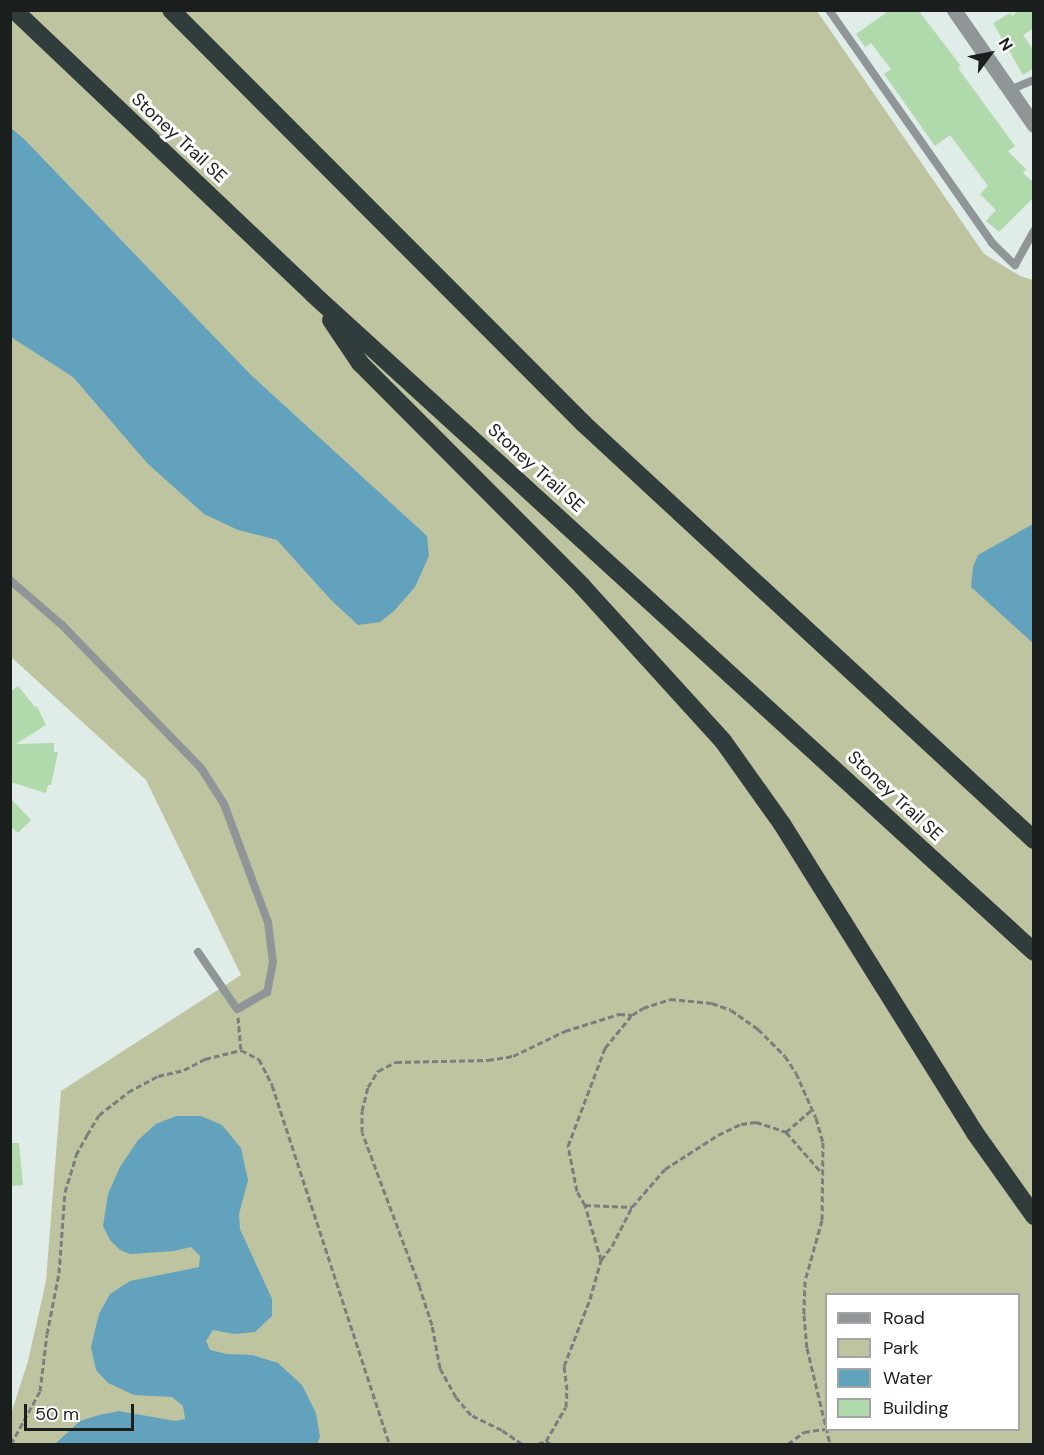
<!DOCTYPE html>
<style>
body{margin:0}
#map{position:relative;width:1044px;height:1455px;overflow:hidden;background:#dfece7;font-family:"DM Sans",sans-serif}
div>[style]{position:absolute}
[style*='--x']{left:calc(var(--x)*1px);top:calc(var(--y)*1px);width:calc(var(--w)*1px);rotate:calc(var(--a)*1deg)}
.green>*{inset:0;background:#bfc4a0}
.water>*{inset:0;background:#62a2bc}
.building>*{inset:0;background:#b1daac}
.path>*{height:3px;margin-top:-1.5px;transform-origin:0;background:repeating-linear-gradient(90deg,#77807d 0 6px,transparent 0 9px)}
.lane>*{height:8px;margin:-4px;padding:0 4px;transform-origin:4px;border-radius:4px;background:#909697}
.street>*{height:15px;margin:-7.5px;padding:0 7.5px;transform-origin:7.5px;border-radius:7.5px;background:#909697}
.highway>*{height:18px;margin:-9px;padding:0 9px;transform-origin:9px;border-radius:9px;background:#313d3d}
span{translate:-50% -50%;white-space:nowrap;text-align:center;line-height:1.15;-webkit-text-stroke:6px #fff;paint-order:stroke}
.street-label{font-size:18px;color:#1a1f1d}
.frame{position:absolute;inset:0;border:12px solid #1a1f1d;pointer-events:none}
.legend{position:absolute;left:825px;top:1293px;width:195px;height:138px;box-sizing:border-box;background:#fff;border:2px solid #a3a5a5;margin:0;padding:8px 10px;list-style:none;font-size:18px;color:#1a1f1d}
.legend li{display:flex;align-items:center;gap:12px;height:30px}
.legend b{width:30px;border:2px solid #a3a5a5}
.north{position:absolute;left:960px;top:24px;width:60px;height:60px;-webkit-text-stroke:4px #fff;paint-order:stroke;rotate:58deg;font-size:16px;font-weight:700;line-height:24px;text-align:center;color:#1a1f1d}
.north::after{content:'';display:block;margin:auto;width:21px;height:27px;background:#1a1f1d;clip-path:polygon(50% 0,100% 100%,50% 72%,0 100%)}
.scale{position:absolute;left:24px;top:1404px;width:110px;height:27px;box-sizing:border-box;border:3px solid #1a1f1d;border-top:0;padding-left:8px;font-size:18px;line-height:21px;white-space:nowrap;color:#1a1f1d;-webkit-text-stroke:4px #fff;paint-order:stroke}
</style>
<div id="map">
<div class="green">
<div style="clip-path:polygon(evenodd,10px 11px,817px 11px,984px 254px,1020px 276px,1033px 280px,1033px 1444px,11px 1444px,11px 1414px,28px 1361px,46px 1281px,61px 1091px,241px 975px,146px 780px,11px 657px,10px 11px,826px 1294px,1018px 1294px,1018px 1430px,826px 1430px,826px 1294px)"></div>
</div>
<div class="water">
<div style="clip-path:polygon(11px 128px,24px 139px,251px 375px,427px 536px,429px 556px,415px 587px,394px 611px,380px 622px,358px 625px,331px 600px,277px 540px,238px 530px,204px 514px,147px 463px,73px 377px,11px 337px)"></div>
<div style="clip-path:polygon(1033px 524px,1033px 643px,971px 587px,973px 567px,978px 555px)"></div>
<div style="clip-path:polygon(176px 1116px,201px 1116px,222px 1125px,241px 1148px,248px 1180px,239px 1214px,240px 1229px,272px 1299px,272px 1316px,255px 1332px,234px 1334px,213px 1330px,206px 1341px,210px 1350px,227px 1354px,252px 1355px,278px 1363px,302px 1385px,316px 1413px,320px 1437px,317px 1444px,55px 1444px,80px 1421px,99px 1415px,119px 1411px,175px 1421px,185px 1419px,183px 1406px,172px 1397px,134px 1395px,108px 1383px,96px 1370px,91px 1347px,99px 1314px,110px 1294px,130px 1281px,199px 1267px,200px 1256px,191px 1247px,174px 1251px,130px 1254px,120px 1250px,110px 1240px,103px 1226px,108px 1194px,120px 1167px,138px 1140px,156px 1124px)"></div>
</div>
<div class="building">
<div style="clip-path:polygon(890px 10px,918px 10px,961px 66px,958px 68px,1015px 146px,1008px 151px,1026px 169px,1023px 173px,1034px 183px,1034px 197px,999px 232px,986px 221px,996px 210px,980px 194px,988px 186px,950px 135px,935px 146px,884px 74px,891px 69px,871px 43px,865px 47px,856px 34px)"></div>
<div style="clip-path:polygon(1019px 10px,1034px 10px,1034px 28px,1023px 35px,1034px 51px,1034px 68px,1023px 75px,993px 23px,1010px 13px,1012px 16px)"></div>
<div style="clip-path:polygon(18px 686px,35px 707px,37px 706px,46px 725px,16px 744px,54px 743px,54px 752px,58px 752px,51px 785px,48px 785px,46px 793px,10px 782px,10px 692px)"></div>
<div style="clip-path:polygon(10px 798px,31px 820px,18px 833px,10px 826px)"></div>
<div style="clip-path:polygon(10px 1143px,19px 1143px,23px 1185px,10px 1186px)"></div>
</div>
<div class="path">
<div style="--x:238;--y:1017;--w:32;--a:85"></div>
<div style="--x:786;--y:1132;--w:33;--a:-41"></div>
<div style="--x:585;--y:1205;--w:47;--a:2.4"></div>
<div style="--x:601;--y:1260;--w:57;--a:-106.2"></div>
<div style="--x:585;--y:1205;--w:16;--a:-120"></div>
<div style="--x:577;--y:1191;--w:46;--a:-101.3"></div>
<div style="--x:568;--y:1146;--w:105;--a:-69.3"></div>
<div style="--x:605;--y:1048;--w:41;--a:-50.9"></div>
<div style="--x:546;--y:1441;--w:39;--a:-60"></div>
<div style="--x:566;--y:1407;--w:17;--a:-87"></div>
<div style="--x:567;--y:1390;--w:24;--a:-97"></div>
<div style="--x:564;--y:1366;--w:72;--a:-68.8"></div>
<div style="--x:590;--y:1299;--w:41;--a:-74.2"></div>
<div style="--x:601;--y:1260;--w:18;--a:-52"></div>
<div style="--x:612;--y:1246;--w:44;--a:-62.9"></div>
<div style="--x:632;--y:1207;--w:50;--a:-49"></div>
<div style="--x:665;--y:1169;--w:63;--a:-32.7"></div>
<div style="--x:718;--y:1135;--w:25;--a:-26"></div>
<div style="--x:741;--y:1124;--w:15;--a:-8"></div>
<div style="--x:756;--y:1122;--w:32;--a:18"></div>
<div style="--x:786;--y:1132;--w:53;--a:48.8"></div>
<div style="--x:11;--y:1444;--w:60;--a:-61.3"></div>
<div style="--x:40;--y:1391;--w:57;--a:-83"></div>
<div style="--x:47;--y:1334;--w:62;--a:-78.9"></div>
<div style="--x:59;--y:1273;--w:81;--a:-85.8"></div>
<div style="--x:65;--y:1192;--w:39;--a:-73"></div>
<div style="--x:76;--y:1155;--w:23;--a:-61"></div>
<div style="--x:87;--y:1135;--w:23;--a:-59"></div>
<div style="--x:99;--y:1115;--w:37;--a:-38"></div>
<div style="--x:128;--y:1092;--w:34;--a:-28"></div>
<div style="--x:158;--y:1076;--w:27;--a:-13"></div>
<div style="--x:184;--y:1070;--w:24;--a:-28"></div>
<div style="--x:205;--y:1059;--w:37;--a:-14"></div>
<div style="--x:241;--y:1050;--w:20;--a:27"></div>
<div style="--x:259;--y:1059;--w:29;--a:63"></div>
<div style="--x:272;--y:1085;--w:378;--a:71.9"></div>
<div style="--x:522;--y:1444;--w:24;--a:-145"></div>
<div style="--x:502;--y:1430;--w:34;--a:-154"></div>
<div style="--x:471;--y:1415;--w:23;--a:-130"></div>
<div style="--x:456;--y:1397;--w:33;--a:-119"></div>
<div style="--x:440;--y:1368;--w:44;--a:-100.5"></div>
<div style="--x:432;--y:1325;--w:40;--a:-108"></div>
<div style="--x:420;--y:1287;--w:165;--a:-110.5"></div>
<div style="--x:362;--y:1132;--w:21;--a:-90"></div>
<div style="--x:362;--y:1111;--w:25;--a:-76"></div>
<div style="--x:368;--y:1087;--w:19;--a:-58"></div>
<div style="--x:378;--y:1071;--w:20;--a:-27"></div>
<div style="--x:396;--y:1062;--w:92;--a:-1.2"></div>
<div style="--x:488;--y:1060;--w:25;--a:-9"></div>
<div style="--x:513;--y:1056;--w:58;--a:-25.7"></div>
<div style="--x:565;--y:1031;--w:57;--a:-17.5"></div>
<div style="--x:619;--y:1014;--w:13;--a:4"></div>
<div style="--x:632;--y:1015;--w:13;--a:-32"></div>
<div style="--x:643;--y:1008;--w:28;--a:-18"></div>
<div style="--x:670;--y:999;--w:42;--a:5.4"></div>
<div style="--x:712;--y:1003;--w:20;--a:20"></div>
<div style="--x:731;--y:1010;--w:33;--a:35"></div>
<div style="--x:758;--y:1029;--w:38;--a:45"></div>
<div style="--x:785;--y:1056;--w:20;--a:57"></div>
<div style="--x:796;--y:1073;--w:49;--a:66"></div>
<div style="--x:816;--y:1118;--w:25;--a:74"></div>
<div style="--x:823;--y:1142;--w:78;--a:90.7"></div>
<div style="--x:822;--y:1220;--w:63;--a:105.6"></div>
<div style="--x:805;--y:1281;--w:34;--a:92"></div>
<div style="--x:804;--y:1315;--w:33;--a:85"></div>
<div style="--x:807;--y:1348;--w:99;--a:76.5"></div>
<div style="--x:538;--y:1444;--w:9;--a:-21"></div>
<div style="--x:546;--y:1441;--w:6;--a:31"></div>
<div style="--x:788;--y:1444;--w:20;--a:-37"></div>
<div style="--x:804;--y:1432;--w:21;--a:-8"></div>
</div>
<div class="lane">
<div style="--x:829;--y:10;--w:284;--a:55"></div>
<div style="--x:992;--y:243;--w:32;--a:44"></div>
<div style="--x:1015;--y:265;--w:39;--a:-61"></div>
<div style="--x:1010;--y:90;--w:26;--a:-23"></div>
<div style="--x:10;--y:580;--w:69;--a:40.9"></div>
<div style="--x:62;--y:625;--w:199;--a:45.8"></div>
<div style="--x:201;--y:768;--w:43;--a:57.4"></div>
<div style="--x:224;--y:804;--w:126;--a:69.6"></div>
<div style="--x:268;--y:922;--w:40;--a:82.9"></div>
<div style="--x:273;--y:962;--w:31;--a:101"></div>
<div style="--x:267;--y:992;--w:34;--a:150"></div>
<div style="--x:237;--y:1009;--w:69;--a:-124.4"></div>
</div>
<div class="street">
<div style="--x:954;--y:10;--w:140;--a:55.2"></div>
</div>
<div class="highway">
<div style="--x:14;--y:10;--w:412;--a:43.5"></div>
<div style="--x:313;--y:294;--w:976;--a:42.38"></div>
<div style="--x:171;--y:10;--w:585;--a:45.07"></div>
<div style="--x:584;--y:424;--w:613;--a:42.75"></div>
<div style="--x:331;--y:320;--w:52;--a:56"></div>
<div style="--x:360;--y:363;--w:315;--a:45.1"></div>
<div style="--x:582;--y:586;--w:210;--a:47.7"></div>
<div style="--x:723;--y:741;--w:102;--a:54.6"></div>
<div style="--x:782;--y:824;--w:364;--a:58"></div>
<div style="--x:975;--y:1133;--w:102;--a:54.6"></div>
</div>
<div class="street-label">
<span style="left:179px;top:138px;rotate:43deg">Stoney Trail SE</span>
<span style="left:536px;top:468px;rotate:42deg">Stoney Trail SE</span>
<span style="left:895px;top:796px;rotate:43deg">Stoney Trail SE</span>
</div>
<div class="frame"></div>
<ul class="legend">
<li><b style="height:8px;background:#909697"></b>Road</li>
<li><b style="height:16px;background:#bfc4a0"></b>Park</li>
<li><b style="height:16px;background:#62a2bc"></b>Water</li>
<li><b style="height:16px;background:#b1daac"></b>Building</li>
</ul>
<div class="north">N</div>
<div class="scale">50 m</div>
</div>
